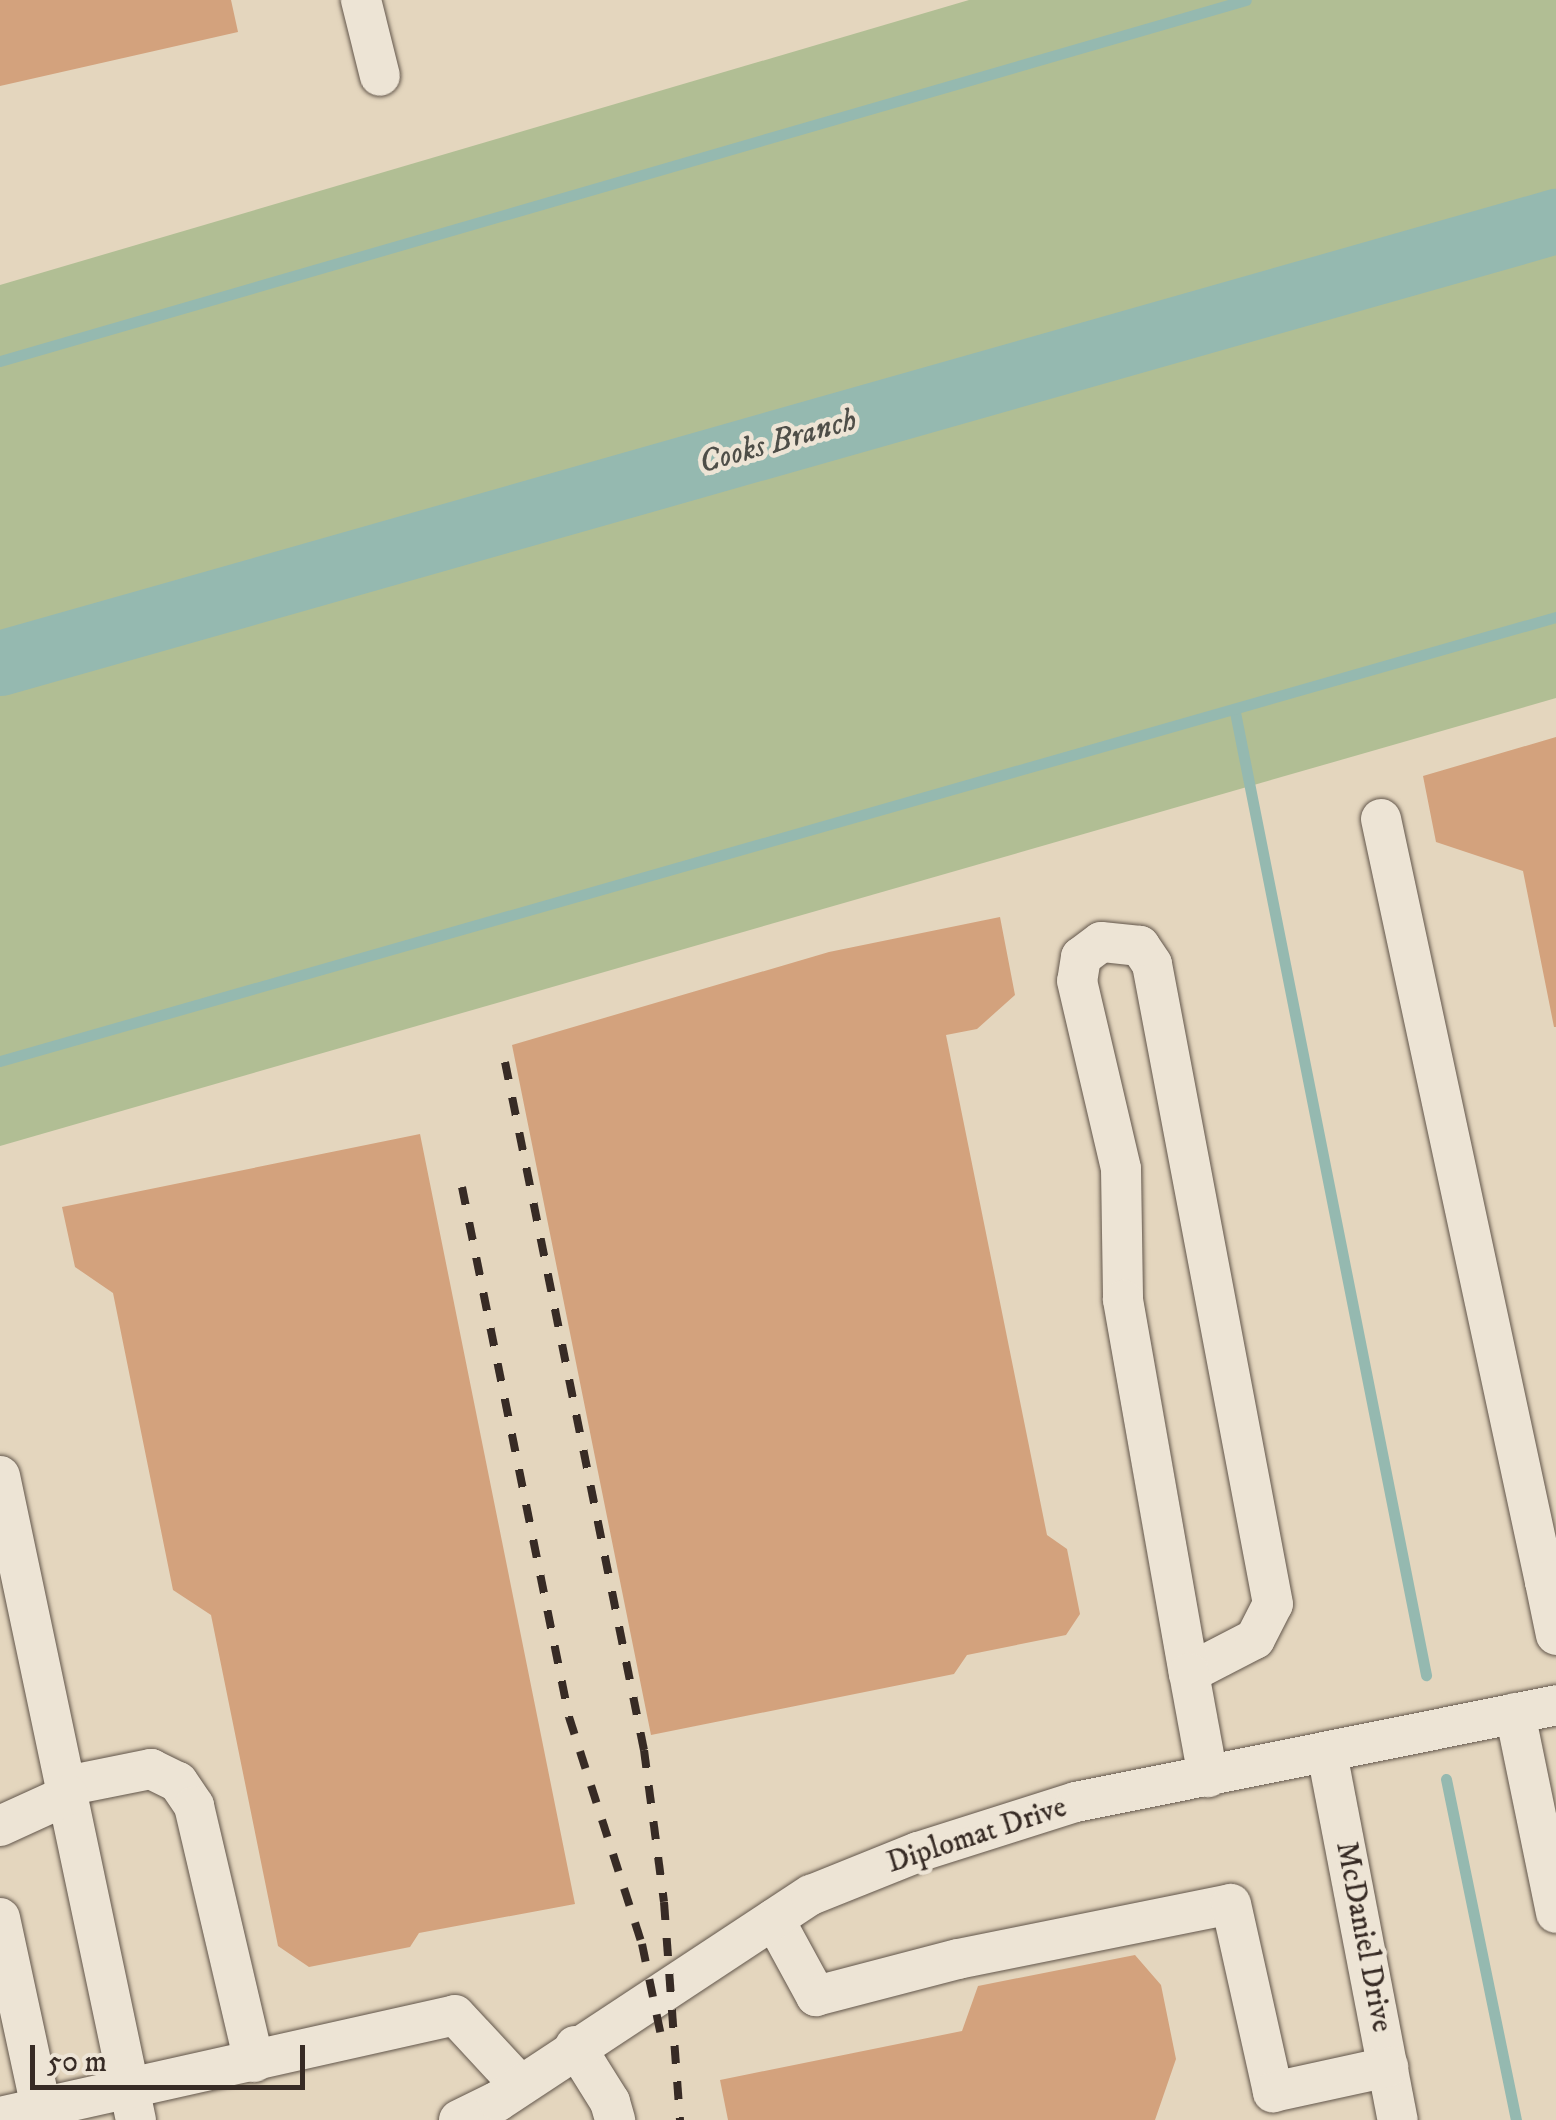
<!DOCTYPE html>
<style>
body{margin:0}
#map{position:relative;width:1556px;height:2120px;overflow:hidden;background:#e4d6be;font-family:"IM FELL DW Pica",serif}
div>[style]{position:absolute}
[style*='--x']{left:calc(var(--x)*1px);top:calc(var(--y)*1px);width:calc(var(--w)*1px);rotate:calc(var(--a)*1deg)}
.green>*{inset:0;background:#b1be94}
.stream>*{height:11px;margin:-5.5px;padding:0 5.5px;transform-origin:5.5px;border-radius:5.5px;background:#95b9b0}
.river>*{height:65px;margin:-32.5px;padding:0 32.5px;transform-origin:32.5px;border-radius:32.5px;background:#95b9b0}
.building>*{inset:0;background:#d3a27d}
.roads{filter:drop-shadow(0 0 2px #62564b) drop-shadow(0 0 2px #62564b)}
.minor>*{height:40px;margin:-20px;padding:0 20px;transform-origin:20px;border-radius:20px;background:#ede4d5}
.rail>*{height:8px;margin-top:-4px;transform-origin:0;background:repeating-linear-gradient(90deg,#372b25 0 18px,transparent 0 36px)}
span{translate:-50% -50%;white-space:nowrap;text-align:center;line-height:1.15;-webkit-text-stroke:9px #ede4d5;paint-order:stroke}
.street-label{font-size:30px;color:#372b25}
.water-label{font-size:32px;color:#4e4e48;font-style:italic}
.scale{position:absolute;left:30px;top:2045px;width:275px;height:45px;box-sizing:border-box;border:5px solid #372b25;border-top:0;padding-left:12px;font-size:30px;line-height:35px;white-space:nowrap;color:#372b25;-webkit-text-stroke:8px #ede4d5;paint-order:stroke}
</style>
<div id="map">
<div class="green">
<div style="clip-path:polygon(969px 0,1556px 0,1556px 698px,0 1146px,0 285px)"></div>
</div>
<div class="stream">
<div style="--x:0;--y:361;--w:1297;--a:-16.16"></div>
<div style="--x:1235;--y:712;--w:982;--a:78.78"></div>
<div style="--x:0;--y:1061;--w:1618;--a:-15.93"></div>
<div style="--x:1446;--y:1779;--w:348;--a:78.4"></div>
</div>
<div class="river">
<div style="--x:0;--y:663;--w:1618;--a:-15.86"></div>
</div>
<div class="building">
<div style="clip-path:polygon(0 0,231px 0,238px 32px,0 86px)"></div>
<div style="clip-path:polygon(1556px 737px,1556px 1027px,1554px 1027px,1523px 871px,1436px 842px,1423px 776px)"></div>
<div style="clip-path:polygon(1000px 917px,1015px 995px,977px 1029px,946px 1035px,1047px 1535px,1067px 1549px,1080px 1614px,1066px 1635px,967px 1655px,954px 1674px,651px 1735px,512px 1045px,829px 952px)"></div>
<div style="clip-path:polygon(420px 1134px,575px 1904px,419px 1933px,410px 1947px,309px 1967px,278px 1946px,211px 1615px,173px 1590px,113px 1293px,75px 1267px,62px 1207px)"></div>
<div style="clip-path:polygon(1135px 1955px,1161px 1985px,1176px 2059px,1155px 2120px,728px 2120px,720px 2080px,962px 2031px,978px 1986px)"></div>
</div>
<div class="roads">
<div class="minor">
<div style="--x:361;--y:0;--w:78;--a:76"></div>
<div style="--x:1381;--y:819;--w:780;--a:77.87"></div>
<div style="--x:0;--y:1476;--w:658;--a:78.08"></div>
<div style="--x:1556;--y:1580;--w:11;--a:170"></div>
<div style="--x:1545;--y:1582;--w:54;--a:78.3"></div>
<div style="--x:1189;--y:1673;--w:74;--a:-27.3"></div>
<div style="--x:1255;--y:1639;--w:39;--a:-63"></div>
<div style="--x:1273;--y:1604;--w:651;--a:-100.71"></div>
<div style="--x:1152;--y:964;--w:22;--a:-124"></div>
<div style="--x:1140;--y:946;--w:39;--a:-174"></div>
<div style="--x:1101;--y:942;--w:25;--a:143"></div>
<div style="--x:1081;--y:957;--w:24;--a:99"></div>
<div style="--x:1077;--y:981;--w:193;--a:76.8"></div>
<div style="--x:1121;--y:1169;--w:131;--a:89.1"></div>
<div style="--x:1123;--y:1300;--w:379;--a:80"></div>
<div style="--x:1189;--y:1673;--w:106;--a:79.6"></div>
<div style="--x:1515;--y:1713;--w:204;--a:78.4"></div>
<div style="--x:1327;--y:1753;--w:374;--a:79.1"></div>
<div style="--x:66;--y:1786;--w:87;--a:-11.3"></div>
<div style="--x:151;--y:1769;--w:30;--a:26"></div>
<div style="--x:178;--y:1782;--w:29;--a:56"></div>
<div style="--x:194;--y:1806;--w:263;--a:76.8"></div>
<div style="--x:0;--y:1826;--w:75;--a:-24.5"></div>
<div style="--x:0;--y:1918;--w:194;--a:77.8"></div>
<div style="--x:774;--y:1919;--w:88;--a:61.4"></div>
<div style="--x:816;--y:1996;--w:147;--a:-14.6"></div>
<div style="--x:958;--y:1959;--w:278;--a:-11.4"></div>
<div style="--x:1231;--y:1904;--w:193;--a:77.4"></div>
<div style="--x:1273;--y:2092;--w:118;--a:-12.3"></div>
<div style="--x:575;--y:2046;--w:66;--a:58"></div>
<div style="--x:610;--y:2102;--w:19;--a:74"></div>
<div style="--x:0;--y:2117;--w:466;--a:-12.6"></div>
<div style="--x:455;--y:2015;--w:96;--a:47.1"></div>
<div style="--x:459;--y:2120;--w:43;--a:-26"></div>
<div style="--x:498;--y:2101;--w:375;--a:-33.4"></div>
<div style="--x:811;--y:1895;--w:115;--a:-21.9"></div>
<div style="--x:918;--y:1852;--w:166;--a:-17.6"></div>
<div style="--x:1076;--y:1802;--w:490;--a:-11.4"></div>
</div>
</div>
<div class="rail">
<div style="--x:505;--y:1062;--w:702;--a:78.58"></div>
<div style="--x:644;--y:1750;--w:153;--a:82.5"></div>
<div style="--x:664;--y:1902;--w:219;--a:85.8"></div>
<div style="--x:462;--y:1187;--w:541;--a:78.59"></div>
<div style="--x:569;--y:1717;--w:238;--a:72.2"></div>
<div style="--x:642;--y:1944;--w:94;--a:78.3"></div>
</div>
<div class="street-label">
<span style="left:977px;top:1836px;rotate:-18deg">Diplomat Drive</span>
<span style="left:1363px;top:1937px;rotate:79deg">McDaniel Drive</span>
</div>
<div class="water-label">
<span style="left:778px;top:442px;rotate:-16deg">Cooks Branch</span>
</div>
<div class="scale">50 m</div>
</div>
